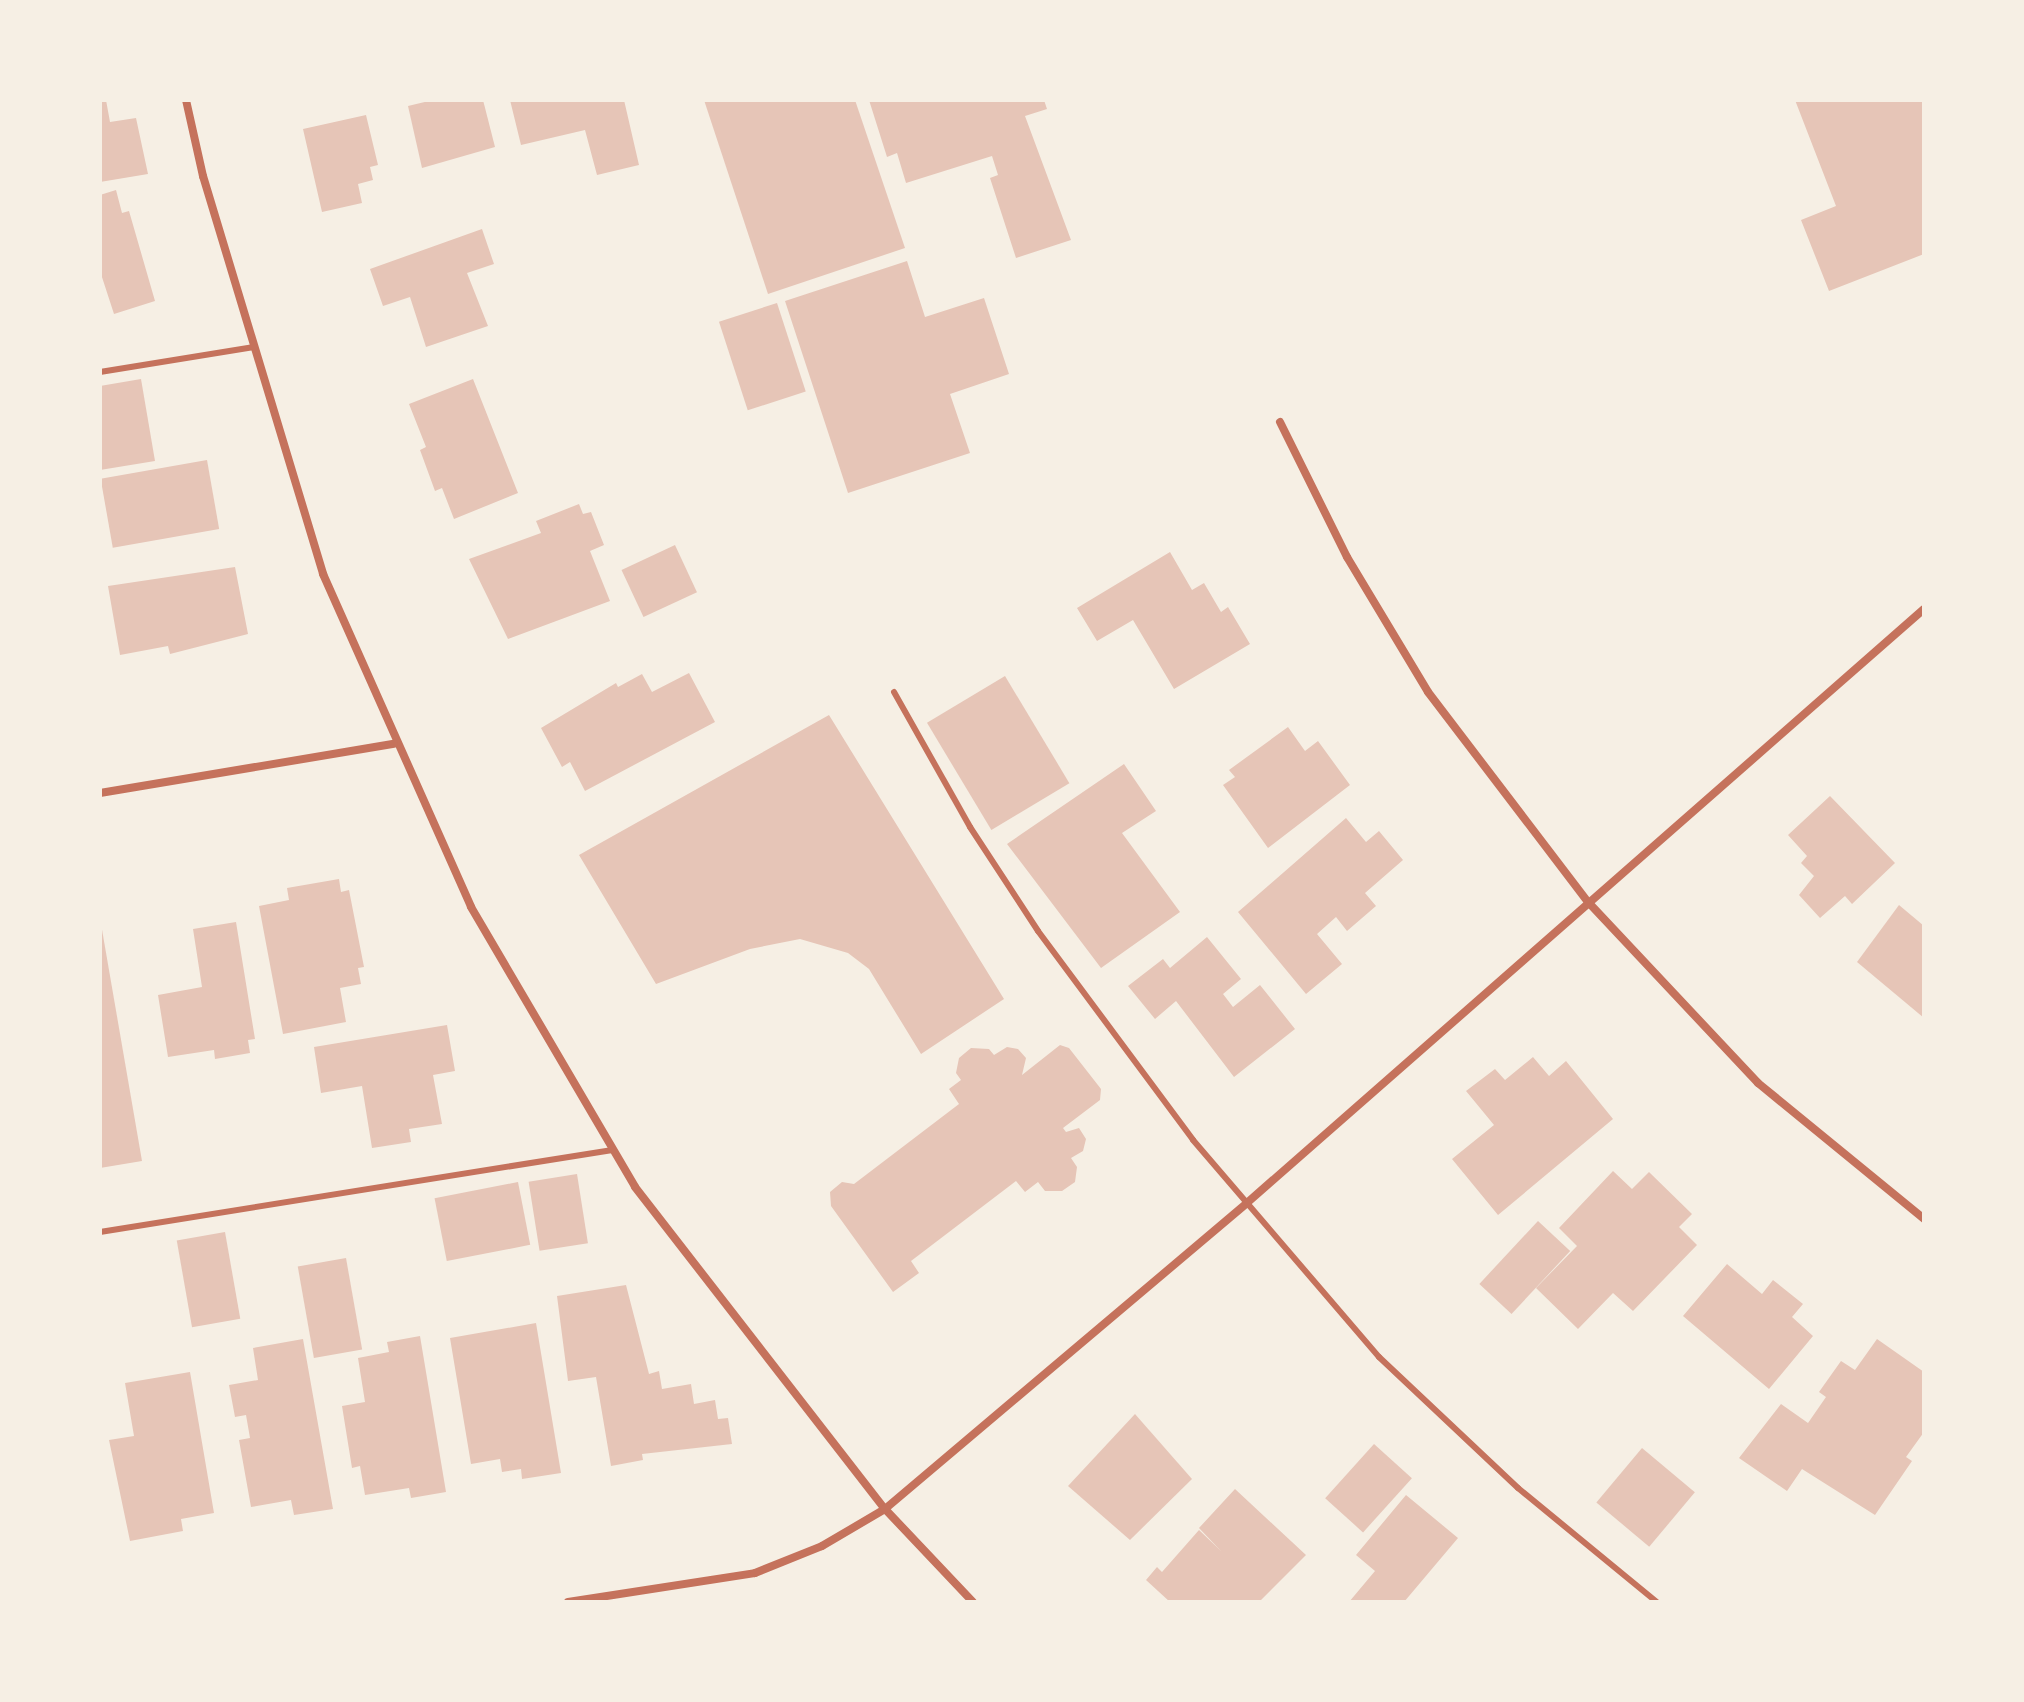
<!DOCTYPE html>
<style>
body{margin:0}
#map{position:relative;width:2024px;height:1702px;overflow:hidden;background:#f6efe4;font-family:Manrope,sans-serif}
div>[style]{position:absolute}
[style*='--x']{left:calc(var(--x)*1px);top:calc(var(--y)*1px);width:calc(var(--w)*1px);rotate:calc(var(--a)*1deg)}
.building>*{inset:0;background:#e6c5b7;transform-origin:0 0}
.service>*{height:6px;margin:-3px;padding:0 3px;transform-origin:3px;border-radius:3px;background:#c5725c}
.minor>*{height:8px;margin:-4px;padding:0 4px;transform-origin:4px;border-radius:4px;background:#c5725c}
span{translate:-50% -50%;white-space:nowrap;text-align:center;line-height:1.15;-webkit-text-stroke:6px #f6efe4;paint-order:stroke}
.frame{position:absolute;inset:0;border:102px solid #f6efe4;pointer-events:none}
</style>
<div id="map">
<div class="building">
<div style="clip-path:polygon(100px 100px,106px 100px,110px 122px,136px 118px,148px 174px,100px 182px)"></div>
<div style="clip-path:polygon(433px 100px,483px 100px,495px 147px,422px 168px,408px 106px)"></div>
<div style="clip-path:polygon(510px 100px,624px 100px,639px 165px,597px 175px,585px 130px,521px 145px)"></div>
<div style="clip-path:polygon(704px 100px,855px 100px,905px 248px,768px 294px)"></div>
<div style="clip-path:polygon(869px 100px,1044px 100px,1047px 109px,1025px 116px,1071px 240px,1016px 258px,990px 178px,998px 175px,992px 156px,906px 183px,897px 153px,887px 157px)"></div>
<div style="clip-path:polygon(1795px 100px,1924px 100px,1924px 254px,1829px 291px,1801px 220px,1836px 206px)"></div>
<div style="clip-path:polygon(366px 115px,378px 165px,370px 167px,373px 180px,358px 184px,362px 203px,322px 212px,303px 129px)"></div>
<div style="clip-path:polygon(116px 190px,122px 213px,129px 211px,155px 301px,114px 314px,100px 271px,100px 195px)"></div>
<div style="clip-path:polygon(482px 229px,494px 264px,467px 273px,488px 326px,426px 347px,410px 297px,383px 306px,370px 269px)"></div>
<div style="clip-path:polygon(907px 261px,925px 317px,984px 298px,1009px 374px,950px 394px,970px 453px,848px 493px,785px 301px)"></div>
<div style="left:777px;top:303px;width:93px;height:61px;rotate:72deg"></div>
<div style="clip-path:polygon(141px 379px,155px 461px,100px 470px,100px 386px)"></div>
<div style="clip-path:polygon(473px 379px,518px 493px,454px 519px,442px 488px,435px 491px,420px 450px,426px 447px,409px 404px)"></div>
<div style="left:207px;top:460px;width:70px;height:108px;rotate:80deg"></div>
<div style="clip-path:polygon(579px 504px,583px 514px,591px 512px,604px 545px,590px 551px,610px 601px,508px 639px,469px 559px,541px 533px,536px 521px)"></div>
<div style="left:675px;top:545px;width:52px;height:59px;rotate:65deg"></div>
<div style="clip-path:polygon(1170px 552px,1192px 590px,1204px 583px,1221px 612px,1228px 607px,1250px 644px,1174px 689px,1133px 620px,1097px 641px,1077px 608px)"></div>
<div style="clip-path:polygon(235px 567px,248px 634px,170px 654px,168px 646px,120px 655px,108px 586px)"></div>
<div style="clip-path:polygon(689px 673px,715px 722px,585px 791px,570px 762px,562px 767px,541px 728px,616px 683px,618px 687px,642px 674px,652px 692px)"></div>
<div style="left:1005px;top:676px;width:125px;height:91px;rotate:59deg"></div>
<div style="clip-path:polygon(829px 715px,1004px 999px,921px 1054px,869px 969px,848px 953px,800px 939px,750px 949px,656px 984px,579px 855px)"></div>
<div style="clip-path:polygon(1288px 727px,1305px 751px,1318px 741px,1350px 785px,1268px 848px,1223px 785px,1235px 777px,1229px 770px)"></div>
<div style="clip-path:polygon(1124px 764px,1156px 811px,1122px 833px,1180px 912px,1101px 968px,1007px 844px)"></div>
<div style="clip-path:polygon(1830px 796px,1895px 863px,1852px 904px,1845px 896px,1820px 918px,1799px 895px,1814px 876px,1801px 863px,1807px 856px,1788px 835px)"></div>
<div style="clip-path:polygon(1346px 818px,1366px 842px,1379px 831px,1403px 860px,1365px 893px,1376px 906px,1347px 931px,1336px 917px,1317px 934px,1342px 964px,1306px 994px,1238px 912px)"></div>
<div style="clip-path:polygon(339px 879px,341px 892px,349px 890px,364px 967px,358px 968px,361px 984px,340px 988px,346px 1022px,283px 1034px,259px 906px,289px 900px,287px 888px)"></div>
<div style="clip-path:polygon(1899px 905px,1924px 926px,1924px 1018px,1857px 962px)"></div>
<div style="clip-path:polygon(100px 918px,142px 1161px,100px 1168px)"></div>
<div style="clip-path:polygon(236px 922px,255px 1039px,248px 1040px,250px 1053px,215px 1059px,214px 1050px,168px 1057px,158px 995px,202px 987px,193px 929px)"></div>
<div style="clip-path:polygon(1207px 937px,1241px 979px,1223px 994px,1233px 1007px,1260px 985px,1295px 1029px,1234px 1077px,1176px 1001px,1155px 1019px,1128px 986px,1163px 959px,1170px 968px)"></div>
<div style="clip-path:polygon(447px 1025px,455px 1071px,433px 1075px,442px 1124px,409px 1129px,411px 1142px,372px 1148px,362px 1086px,321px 1093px,314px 1047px)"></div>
<div style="clip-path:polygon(1060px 1045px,1069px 1048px,1101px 1089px,1100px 1100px,1063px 1128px,1066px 1132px,1079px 1128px,1086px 1139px,1083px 1151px,1071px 1158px,1077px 1167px,1075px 1182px,1062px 1191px,1045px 1191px,1038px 1182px,1025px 1192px,1016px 1181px,911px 1261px,919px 1273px,893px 1292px,831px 1206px,830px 1192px,842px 1182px,854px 1184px,959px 1104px,949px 1089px,961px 1080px,956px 1073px,959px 1058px,971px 1048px,989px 1049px,994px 1055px,1007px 1047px,1018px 1049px,1026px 1058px,1022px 1075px)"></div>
<div style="clip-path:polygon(1533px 1057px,1549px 1076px,1566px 1061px,1613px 1119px,1498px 1215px,1452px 1159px,1494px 1125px,1466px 1091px,1495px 1069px,1505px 1080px)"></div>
<div style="clip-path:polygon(1613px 1171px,1632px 1189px,1649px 1172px,1692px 1214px,1679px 1227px,1697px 1245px,1633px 1311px,1613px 1293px,1578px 1329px,1536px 1288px,1577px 1246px,1559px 1228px)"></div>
<div style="left:577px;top:1174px;width:70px;height:49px;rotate:81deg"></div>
<div style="left:518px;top:1182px;width:64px;height:85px;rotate:79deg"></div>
<div style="left:1538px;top:1221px;width:44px;height:86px;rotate:43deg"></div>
<div style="left:225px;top:1232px;width:88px;height:49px;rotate:80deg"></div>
<div style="left:346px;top:1258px;width:93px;height:49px;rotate:80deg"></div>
<div style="clip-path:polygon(1727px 1264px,1762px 1294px,1773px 1280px,1803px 1304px,1792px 1317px,1813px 1336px,1769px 1389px,1683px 1316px)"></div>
<div style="clip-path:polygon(626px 1285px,649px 1374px,659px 1371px,662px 1389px,691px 1384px,694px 1404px,715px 1400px,718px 1419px,728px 1418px,732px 1444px,642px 1454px,643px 1460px,611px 1466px,596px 1377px,568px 1381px,557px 1296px)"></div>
<div style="clip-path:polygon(536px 1323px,561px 1473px,522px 1479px,521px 1469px,502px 1472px,500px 1459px,471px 1464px,450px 1338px)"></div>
<div style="clip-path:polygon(420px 1336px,446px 1492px,411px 1498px,409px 1488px,365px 1495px,360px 1466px,352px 1468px,342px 1406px,365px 1402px,358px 1358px,389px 1352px,387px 1342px)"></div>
<div style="clip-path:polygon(303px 1339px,333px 1509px,294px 1515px,291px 1500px,251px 1507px,239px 1440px,250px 1438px,246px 1415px,235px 1417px,229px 1385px,258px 1380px,253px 1348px)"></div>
<div style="clip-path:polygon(1877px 1339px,1924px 1372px,1924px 1432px,1906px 1457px,1912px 1461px,1875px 1515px,1802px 1469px,1787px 1491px,1739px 1458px,1781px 1404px,1808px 1423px,1826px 1397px,1819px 1392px,1841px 1361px,1855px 1370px)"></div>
<div style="clip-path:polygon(190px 1372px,214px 1513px,181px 1519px,183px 1531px,130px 1541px,109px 1440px,134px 1436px,125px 1383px)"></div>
<div style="clip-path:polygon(1135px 1414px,1192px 1479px,1130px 1540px,1068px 1486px)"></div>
<div style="left:1374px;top:1444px;width:51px;height:73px;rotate:42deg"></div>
<div style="left:1642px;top:1448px;width:69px;height:71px;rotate:40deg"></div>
<div style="clip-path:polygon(1235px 1489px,1306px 1555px,1259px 1602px,1170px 1602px,1146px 1580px,1157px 1567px,1162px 1572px,1199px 1530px,1221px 1551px,1199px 1528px)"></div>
<div style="clip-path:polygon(1406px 1495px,1458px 1538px,1404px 1602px,1349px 1602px,1375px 1571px,1356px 1555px)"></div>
</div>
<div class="service">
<div style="--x:100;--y:372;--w:156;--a:-9.2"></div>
<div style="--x:894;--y:692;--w:155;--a:60.6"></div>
<div style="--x:970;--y:827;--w:124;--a:56.8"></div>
<div style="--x:1038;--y:931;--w:260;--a:53.4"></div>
<div style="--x:1193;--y:1140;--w:286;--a:49.4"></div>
<div style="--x:1379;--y:1357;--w:191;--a:43.3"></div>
<div style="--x:1518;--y:1488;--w:180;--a:39.4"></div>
<div style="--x:100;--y:1232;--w:519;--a:-9.1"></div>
</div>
<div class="minor">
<div style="--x:186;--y:100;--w:78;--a:77.4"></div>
<div style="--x:203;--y:176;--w:416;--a:73.2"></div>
<div style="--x:323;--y:574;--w:364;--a:66"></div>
<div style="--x:471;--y:907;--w:324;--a:59.6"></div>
<div style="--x:635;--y:1187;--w:408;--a:52.2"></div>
<div style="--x:885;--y:1509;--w:128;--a:46.6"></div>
<div style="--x:1280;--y:422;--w:151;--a:63.6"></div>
<div style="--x:1347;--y:557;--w:157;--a:59"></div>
<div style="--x:1428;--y:692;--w:265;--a:52.7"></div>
<div style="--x:1589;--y:903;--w:247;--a:46.8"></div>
<div style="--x:1758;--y:1083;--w:215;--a:39.3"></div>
<div style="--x:100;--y:793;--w:298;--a:-9.5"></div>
<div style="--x:568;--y:1602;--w:189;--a:-8.8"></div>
<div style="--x:755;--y:1573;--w:72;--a:-21.9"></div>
<div style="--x:822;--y:1546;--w:73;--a:-30.4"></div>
<div style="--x:885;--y:1509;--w:475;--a:-40.2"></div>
<div style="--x:1248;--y:1202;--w:899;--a:-41.26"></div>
</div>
<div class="frame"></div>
</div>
